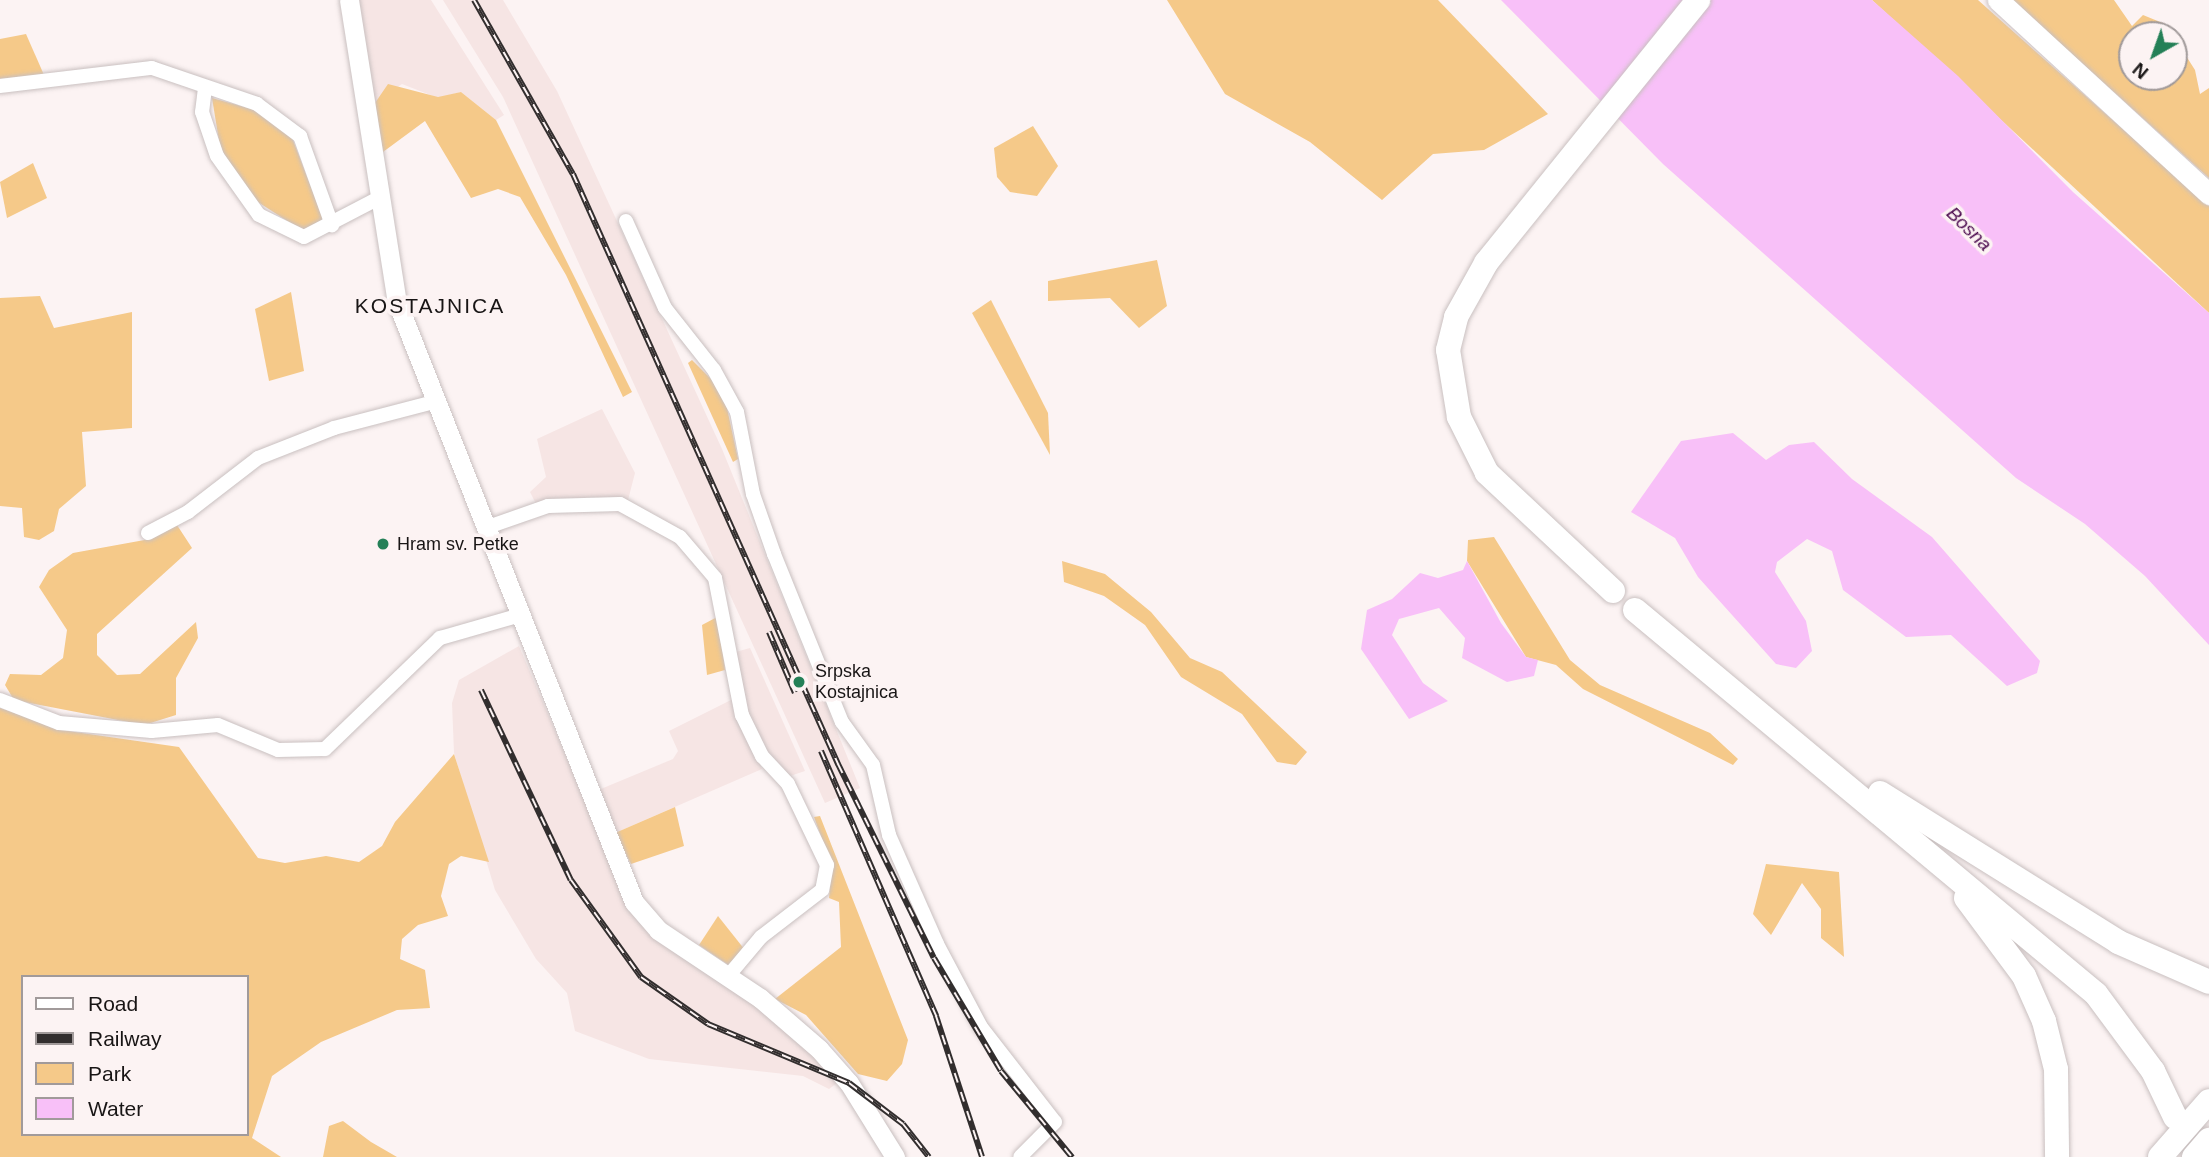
<!DOCTYPE html>
<style>
body{margin:0}
#map{position:relative;width:2209px;height:1157px;overflow:hidden;background:#fcf3f3;font-family:Helvetica,sans-serif}
div>[style]{position:absolute}
[style*='--x']{left:calc(var(--x)*1px);top:calc(var(--y)*1px);width:calc(var(--w)*1px);rotate:calc(var(--a)*1deg)}
.built>*{inset:0;background:#f6e5e4}
.green>*{inset:0;background:#f5c989}
.water>*{inset:0;background:#f8c0f8}
.roads{filter:drop-shadow(0 0 2px #c9c0c0) drop-shadow(0 0 2px #c9c0c0)}
.street>*{height:14px;margin:-7px;padding:0 7px;transform-origin:7px;border-radius:7px;background:#fff}
.secondary>*{height:19px;margin:-9.5px;padding:0 9.5px;transform-origin:9.5px;border-radius:9.5px;background:#fff}
.primary>*{height:21px;margin:-10.5px;padding:0 10.5px;transform-origin:10.5px;border-radius:10.5px;background:#fff}
.highway>*{height:24px;margin:-12px;padding:0 12px;transform-origin:12px;border-radius:12px;background:#fff}
.rail>*{height:6px;margin-top:-3px;transform-origin:0;background:repeating-linear-gradient(90deg,#fcf3f3 0 10px,#322e2e 0 20px);box-sizing:border-box;border-block:2px solid #322e2e}
.dots>*{width:19px;height:19px;translate:-50% -50%;box-sizing:border-box;border:4px solid #fcf3f3;border-radius:50%}
span{translate:-50% -50%;white-space:nowrap;text-align:center;line-height:1.15;-webkit-text-stroke:7px #fcf3f3;paint-order:stroke}
.poi-label{font-size:18px;color:#181515}
.left{translate:0 -50%;text-align:left}
.water-label{font-size:19px;color:#4c0b4f;font-style:italic}
.quarter-label{font-size:21px;color:#181515;letter-spacing:2px}
.legend{position:absolute;left:21px;top:975px;width:228px;height:161px;box-sizing:border-box;background:#fcf3f3;border:2px solid #a19a9a;margin:0;padding:9px 12px;list-style:none;font-size:21px;color:#181515}
.legend li{display:flex;align-items:center;gap:14px;height:35px}
.legend b{width:35px;border:2px solid #a19a9a}
.north{position:absolute;left:2118px;top:21px;width:70px;height:70px;box-sizing:border-box;background:#fcf3f3;border:2px solid #a19a9a;border-radius:50%;rotate:220deg;font-size:19px;font-weight:700;line-height:28px;text-align:center;color:#181515}
.north::after{content:'';display:block;margin:auto;width:24px;height:32px;background:#248057;clip-path:polygon(50% 0,100% 100%,50% 72%,0 100%)}
</style>
<div id="map">
<div class="built">
<div style="clip-path:polygon(356px 0,431px 0,504px 115px,496px 120px,461px 92px,438px 98px,402px 84px,375px 103px)"></div>
<div style="clip-path:polygon(443px 0,503px 0,557px 91px,722px 449px,860px 788px,825px 803px,503px 97px)"></div>
<div style="clip-path:polygon(602px 409px,635px 473px,628px 500px,589px 497px,536px 504px,530px 492px,546px 477px,537px 439px)"></div>
<div style="clip-path:polygon(519px 646px,625px 896px,815px 1055px,837px 1083px,829px 1089px,803px 1076px,649px 1059px,575px 1031px,567px 993px,536px 959px,495px 890px,454px 753px,452px 703px,459px 680px)"></div>
<div style="clip-path:polygon(750px 648px,805px 771px,787px 777px,770px 761px,746px 715px,732px 653px)"></div>
<div style="clip-path:polygon(733px 699px,762px 769px,615px 833px,596px 791px,673px 759px,678px 751px,669px 731px)"></div>
</div>
<div class="green">
<div style="clip-path:polygon(1167px 0,1438px 0,1548px 114px,1484px 150px,1433px 154px,1382px 200px,1310px 142px,1225px 94px)"></div>
<div style="clip-path:polygon(1872px 0,1978px 0,2209px 206px,2209px 313px)"></div>
<div style="clip-path:polygon(2012px 0,2114px 0,2132px 26px,2143px 15px,2165px 24px,2173px 35px,2132px 35px,2132px 77px,2174px 77px,2174px 37px,2195px 70px,2200px 94px,2209px 88px,2209px 178px)"></div>
<div style="clip-path:polygon(26px 34px,44px 75px,0 79px,0 39px)"></div>
<div style="clip-path:polygon(388px 84px,438px 97px,461px 92px,496px 120px,632px 392px,623px 397px,566px 275px,520px 197px,498px 189px,471px 198px,425px 121px,383px 152px,375px 103px)"></div>
<div style="clip-path:polygon(212px 98px,259px 111px,291px 135px,325px 224px,306px 233px,250px 197px,220px 147px)"></div>
<div style="clip-path:polygon(1033px 126px,1058px 166px,1037px 196px,1010px 192px,997px 177px,994px 148px)"></div>
<div style="clip-path:polygon(33px 163px,47px 198px,7px 218px,0 182px)"></div>
<div style="clip-path:polygon(1157px 260px,1167px 306px,1139px 328px,1110px 298px,1048px 301px,1048px 281px)"></div>
<div style="clip-path:polygon(291px 292px,304px 371px,269px 381px,255px 309px)"></div>
<div style="clip-path:polygon(40px 296px,54px 328px,132px 312px,132px 428px,82px 432px,86px 486px,59px 509px,54px 531px,39px 540px,24px 537px,22px 508px,0 506px,0 298px)"></div>
<div style="clip-path:polygon(991px 300px,1048px 413px,1050px 455px,972px 313px)"></div>
<div style="clip-path:polygon(692px 360px,715px 383px,727px 408px,738px 459px,733px 462px,688px 363px)"></div>
<div style="clip-path:polygon(177px 525px,192px 548px,97px 634px,97px 655px,117px 675px,140px 674px,196px 622px,198px 638px,176px 678px,176px 715px,144px 725px,14px 700px,5px 685px,10px 674px,41px 675px,63px 658px,67px 630px,39px 587px,49px 570px,73px 553px,150px 539px)"></div>
<div style="clip-path:polygon(1494px 537px,1570px 660px,1600px 685px,1710px 733px,1738px 759px,1733px 765px,1583px 689px,1556px 665px,1526px 657px,1467px 561px,1468px 540px)"></div>
<div style="clip-path:polygon(1062px 561px,1105px 574px,1151px 612px,1190px 658px,1222px 672px,1307px 752px,1296px 765px,1277px 762px,1242px 714px,1181px 677px,1145px 625px,1104px 596px,1064px 582px)"></div>
<div style="clip-path:polygon(719px 616px,725px 670px,707px 675px,702px 625px)"></div>
<div style="clip-path:polygon(evenodd,0 708px,68px 731px,179px 747px,258px 858px,285px 863px,326px 856px,359px 862px,382px 846px,395px 822px,454px 754px,489px 862px,461px 856px,449px 864px,441px 896px,448px 916px,418px 925px,402px 939px,400px 959px,425px 970px,430px 1008px,397px 1010px,321px 1042px,272px 1076px,252px 1138px,281px 1157px,0 1157px,0 708px,23px 977px,247px 977px,247px 1134px,23px 1134px,23px 977px)"></div>
<div style="clip-path:polygon(675px 807px,684px 846px,631px 864px,615px 833px)"></div>
<div style="clip-path:polygon(820px 816px,908px 1040px,902px 1064px,887px 1081px,858px 1074px,806px 1015px,775px 999px,841px 947px,839px 902px,829px 898px,832px 866px,814px 817px)"></div>
<div style="clip-path:polygon(1766px 864px,1839px 872px,1844px 957px,1821px 938px,1821px 909px,1802px 883px,1771px 935px,1753px 914px)"></div>
<div style="clip-path:polygon(718px 916px,745px 950px,730px 966px,699px 945px)"></div>
<div style="clip-path:polygon(343px 1121px,371px 1142px,397px 1157px,323px 1157px,329px 1126px)"></div>
</div>
<div class="water">
<div style="clip-path:polygon(1501px 0,1872px 0,1958px 76px,2073px 192px,2209px 313px,2209px 645px,2145px 576px,2085px 524px,2016px 478px,1663px 164px)"></div>
<div style="clip-path:polygon(1733px 433px,1766px 460px,1789px 445px,1814px 442px,1852px 479px,1932px 537px,2040px 661px,2037px 673px,2007px 686px,1951px 635px,1906px 637px,1843px 590px,1832px 551px,1807px 539px,1777px 562px,1775px 572px,1806px 621px,1812px 651px,1796px 668px,1776px 664px,1698px 577px,1675px 538px,1631px 512px,1681px 441px)"></div>
<div style="clip-path:polygon(1467px 561px,1501px 623px,1526px 657px,1538px 660px,1534px 676px,1507px 682px,1462px 658px,1465px 638px,1439px 608px,1399px 619px,1392px 635px,1423px 683px,1448px 701px,1409px 719px,1361px 649px,1367px 610px,1392px 599px,1420px 573px,1438px 578px,1463px 570px)"></div>
</div>
<div class="roads">
<div class="street">
<div style="--x:0;--y:86;--w:153;--a:-6.8"></div>
<div style="--x:152;--y:68;--w:111;--a:18.9"></div>
<div style="--x:257;--y:104;--w:54;--a:36.7"></div>
<div style="--x:300;--y:136;--w:95;--a:70.2"></div>
<div style="--x:205;--y:88;--w:24;--a:97"></div>
<div style="--x:202;--y:112;--w:46;--a:71.2"></div>
<div style="--x:217;--y:156;--w:72;--a:54.6"></div>
<div style="--x:259;--y:215;--w:50;--a:26.1"></div>
<div style="--x:304;--y:237;--w:85;--a:-27.5"></div>
<div style="--x:626;--y:221;--w:95;--a:65.9"></div>
<div style="--x:665;--y:308;--w:79;--a:51.7"></div>
<div style="--x:714;--y:370;--w:48;--a:61.3"></div>
<div style="--x:737;--y:412;--w:84;--a:79"></div>
<div style="--x:753;--y:494;--w:64;--a:70.7"></div>
<div style="--x:774;--y:554;--w:181;--a:68"></div>
<div style="--x:842;--y:722;--w:53;--a:54.2"></div>
<div style="--x:873;--y:765;--w:72;--a:77.1"></div>
<div style="--x:889;--y:835;--w:119;--a:66.2"></div>
<div style="--x:937;--y:944;--w:94;--a:62.1"></div>
<div style="--x:981;--y:1027;--w:120;--a:52.1"></div>
<div style="--x:1055;--y:1122;--w:49;--a:135"></div>
<div style="--x:485;--y:528;--w:67;--a:-19.2"></div>
<div style="--x:548;--y:506;--w:72;--a:-1.6"></div>
<div style="--x:620;--y:504;--w:68;--a:28.8"></div>
<div style="--x:680;--y:537;--w:54;--a:49.5"></div>
<div style="--x:715;--y:578;--w:140;--a:78.9"></div>
<div style="--x:742;--y:715;--w:46;--a:64"></div>
<div style="--x:762;--y:756;--w:38;--a:47"></div>
<div style="--x:788;--y:784;--w:90;--a:64.3"></div>
<div style="--x:827;--y:865;--w:25;--a:101"></div>
<div style="--x:822;--y:890;--w:77;--a:142.4"></div>
<div style="--x:761;--y:937;--w:50;--a:130.1"></div>
<div style="--x:148;--y:533;--w:45;--a:-27.7"></div>
<div style="--x:188;--y:512;--w:88;--a:-37.6"></div>
<div style="--x:258;--y:458;--w:82;--a:-21.5"></div>
<div style="--x:334;--y:428;--w:103;--a:-14.6"></div>
<div style="--x:0;--y:700;--w:63;--a:21.3"></div>
<div style="--x:59;--y:723;--w:93;--a:4.9"></div>
<div style="--x:152;--y:731;--w:66;--a:-5.2"></div>
<div style="--x:218;--y:725;--w:65;--a:22.6"></div>
<div style="--x:278;--y:750;--w:47;--a:-1.2"></div>
<div style="--x:325;--y:749;--w:160;--a:-44"></div>
<div style="--x:440;--y:638;--w:84;--a:-15.9"></div>
</div>
<div class="secondary">
<div style="--x:349;--y:0;--w:306;--a:81"></div>
<div style="--x:397;--y:302;--w:645;--a:68.45"></div>
<div style="--x:634;--y:902;--w:37;--a:49"></div>
<div style="--x:658;--y:930;--w:123;--a:33.7"></div>
<div style="--x:760;--y:998;--w:78;--a:40.8"></div>
<div style="--x:819;--y:1049;--w:45;--a:48.6"></div>
<div style="--x:849;--y:1083;--w:87;--a:58.1"></div>
</div>
<div class="primary">
<div style="--x:1998;--y:0;--w:287;--a:42.6"></div>
</div>
<div class="highway">
<div style="--x:1613;--y:591;--w:173;--a:-136.9"></div>
<div style="--x:1487;--y:473;--w:63;--a:-116.6"></div>
<div style="--x:1459;--y:417;--w:68;--a:-99.3"></div>
<div style="--x:1448;--y:350;--w:34;--a:-76"></div>
<div style="--x:1456;--y:317;--w:62;--a:-60.9"></div>
<div style="--x:1486;--y:263;--w:338;--a:-51.1"></div>
<div style="--x:1635;--y:610;--w:600;--a:39.79"></div>
<div style="--x:2096;--y:994;--w:96;--a:53.5"></div>
<div style="--x:2153;--y:1071;--w:51;--a:64.4"></div>
<div style="--x:1880;--y:793;--w:281;--a:32"></div>
<div style="--x:2118;--y:942;--w:99;--a:23.7"></div>
<div style="--x:1966;--y:898;--w:97;--a:53.4"></div>
<div style="--x:2024;--y:976;--w:49;--a:66"></div>
<div style="--x:2044;--y:1021;--w:49;--a:76"></div>
<div style="--x:2056;--y:1069;--w:88;--a:89.3"></div>
<div style="--x:2160;--y:1157;--w:74;--a:-48.8"></div>
<div style="--x:2194;--y:1157;--w:23;--a:-49"></div>
</div>
</div>
<div class="rail">
<div style="--x:474;--y:0;--w:200;--a:60.4"></div>
<div style="--x:573;--y:174;--w:647;--a:65.81"></div>
<div style="--x:838;--y:764;--w:216;--a:63.7"></div>
<div style="--x:934;--y:958;--w:131;--a:59.3"></div>
<div style="--x:1001;--y:1071;--w:112;--a:50.5"></div>
<div style="--x:769;--y:632;--w:66;--a:66.9"></div>
<div style="--x:481;--y:690;--w:210;--a:64.7"></div>
<div style="--x:571;--y:880;--w:120;--a:54.2"></div>
<div style="--x:641;--y:977;--w:82;--a:35"></div>
<div style="--x:708;--y:1024;--w:153;--a:22.7"></div>
<div style="--x:849;--y:1083;--w:68;--a:37.2"></div>
<div style="--x:903;--y:1124;--w:42;--a:51.8"></div>
<div style="--x:821;--y:751;--w:289;--a:66.5"></div>
<div style="--x:936;--y:1016;--w:148;--a:71.9"></div>
</div>
<div class="dots">
<div style="left:383px;top:544px;background:#248057"></div>
<div style="left:799px;top:682px;background:#248057"></div>
</div>
<div class="poi-label">
<span class="left" style="left:397px;top:544px">Hram sv. Petke</span>
<span class="left" style="left:815px;top:682px">Srpska<br>Kostajnica</span>
</div>
<div class="water-label">
<span style="left:1969px;top:229px;rotate:44deg">Bosna</span>
</div>
<div class="quarter-label">
<span style="left:430px;top:306px">KOSTAJNICA</span>
</div>
<ul class="legend">
<li><b style="height:9px;background:#fff"></b>Road</li>
<li><b style="height:9px;background:#322e2e"></b>Railway</li>
<li><b style="height:19px;background:#f5c989"></b>Park</li>
<li><b style="height:19px;background:#f8c0f8"></b>Water</li>
</ul>
<div class="north">N</div>
</div>
